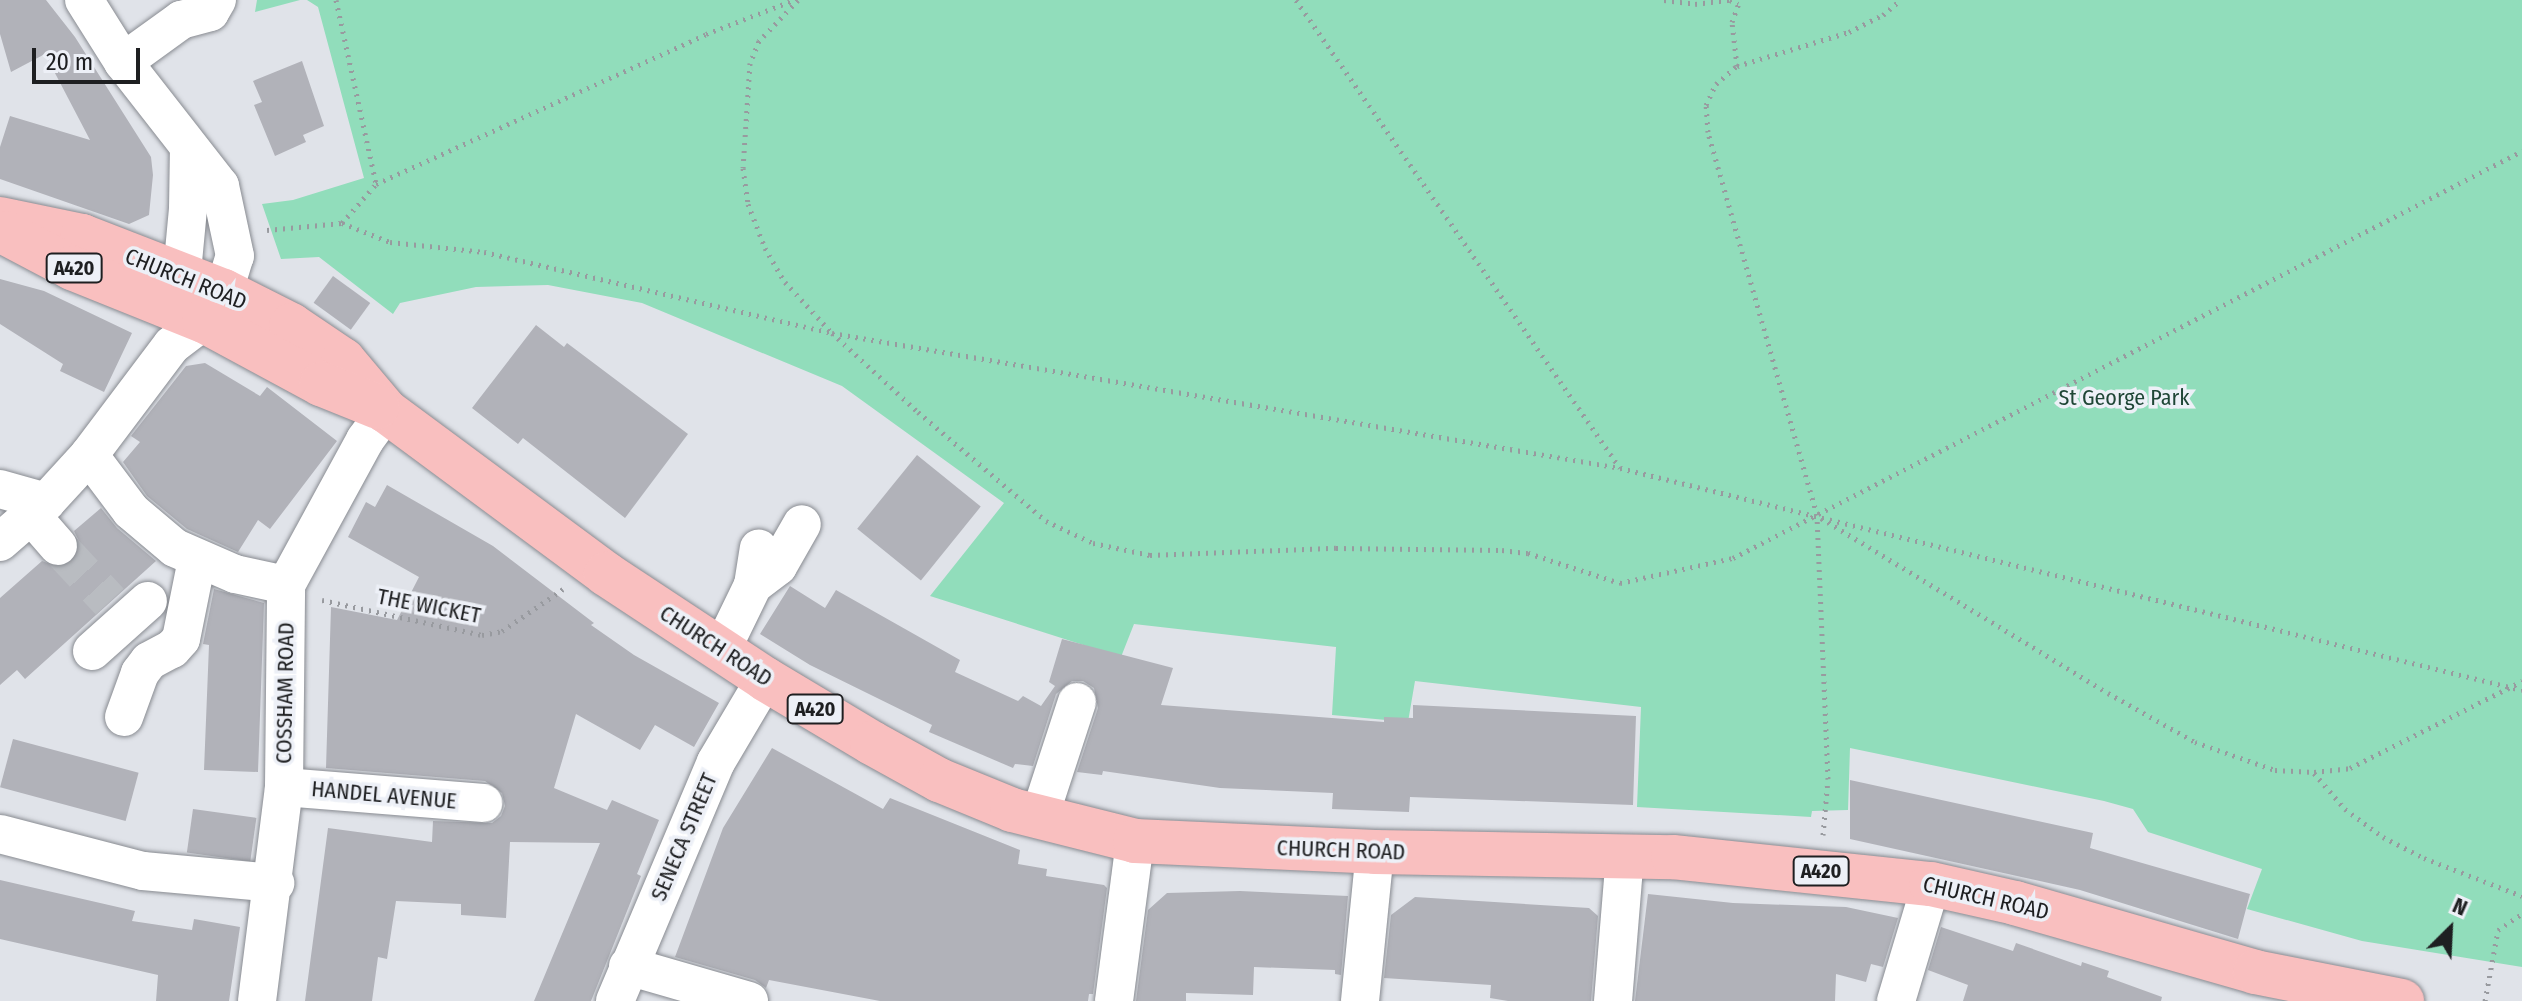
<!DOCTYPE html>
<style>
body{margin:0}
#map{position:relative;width:2522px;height:1001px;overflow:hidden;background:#e0e3e9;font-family:"Fira Sans Condensed",sans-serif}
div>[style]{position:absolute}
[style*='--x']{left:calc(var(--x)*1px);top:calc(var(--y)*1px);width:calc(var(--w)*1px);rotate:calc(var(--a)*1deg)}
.green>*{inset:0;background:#91ddbb}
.building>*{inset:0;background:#b1b2b9;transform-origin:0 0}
.minor-tunnel>*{height:38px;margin-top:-19px;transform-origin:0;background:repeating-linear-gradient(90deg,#b9bcc1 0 38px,transparent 0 57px)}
.path>*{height:5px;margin-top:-2.5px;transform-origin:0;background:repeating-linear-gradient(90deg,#989a9f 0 2px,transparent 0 8px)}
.roads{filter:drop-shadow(0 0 2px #888b91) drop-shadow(0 0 2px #888b91)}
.minor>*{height:38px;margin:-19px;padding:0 19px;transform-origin:19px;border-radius:19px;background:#fff}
.major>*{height:44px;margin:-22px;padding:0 22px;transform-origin:22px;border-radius:22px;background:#f9bfbf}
span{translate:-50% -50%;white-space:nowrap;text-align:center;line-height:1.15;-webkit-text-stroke:7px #edf0f7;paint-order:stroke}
.shield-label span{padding:2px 6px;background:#edf0f7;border:2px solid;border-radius:6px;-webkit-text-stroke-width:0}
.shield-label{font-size:20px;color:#1e1f21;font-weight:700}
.street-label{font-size:22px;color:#1e1f21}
.park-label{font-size:22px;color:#1f4636}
.north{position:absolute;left:2410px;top:889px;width:80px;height:80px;-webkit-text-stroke:6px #edf0f7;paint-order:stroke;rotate:24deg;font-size:22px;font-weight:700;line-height:32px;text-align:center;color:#1e1f21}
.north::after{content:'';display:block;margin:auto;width:28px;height:36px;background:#1e1f21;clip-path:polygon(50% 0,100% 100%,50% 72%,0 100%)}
.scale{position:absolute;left:32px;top:48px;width:108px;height:36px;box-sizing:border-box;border:4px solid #1e1f21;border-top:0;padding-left:10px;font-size:24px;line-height:28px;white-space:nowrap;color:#1e1f21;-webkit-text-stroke:6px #edf0f7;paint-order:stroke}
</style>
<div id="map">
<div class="green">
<div style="clip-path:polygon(257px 0,300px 0,255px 12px)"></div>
<div style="clip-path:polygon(307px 0,2522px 0,2522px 967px,2362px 941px,2247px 909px,2262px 869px,2148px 832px,2133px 809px,2104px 801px,1850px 748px,1848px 810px,1812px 811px,1811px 817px,1637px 807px,1641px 707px,1415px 681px,1408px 722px,1332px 715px,1336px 647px,1134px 624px,1121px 657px,930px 596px,1004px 503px,842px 386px,642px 303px,548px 285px,476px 287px,400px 303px,393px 314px,319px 257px,281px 259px,262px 204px,293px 200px,364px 178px,318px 7px)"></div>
</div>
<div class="building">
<div style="clip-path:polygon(0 0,46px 0,75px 37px,151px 157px,153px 175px,149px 215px,129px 224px,0 179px,0 147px,10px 116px,90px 140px,45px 54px,11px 72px,0 34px)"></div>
<div style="clip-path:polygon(302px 61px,324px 126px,303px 135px,306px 142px,275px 156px,254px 105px,262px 102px,253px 81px)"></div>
<div style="left:333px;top:276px;width:46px;height:33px;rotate:36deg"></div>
<div style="clip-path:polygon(0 279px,44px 291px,132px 333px,104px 392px,60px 371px,63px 364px,0 324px)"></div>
<div style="clip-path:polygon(536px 325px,564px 347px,567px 343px,688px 434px,625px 518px,523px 438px,518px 444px,472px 408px)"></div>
<div style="clip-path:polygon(205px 363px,260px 396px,267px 387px,337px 441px,270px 529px,258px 520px,238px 552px,187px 529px,147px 496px,123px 462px,140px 442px,131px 436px,186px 366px)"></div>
<div style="left:917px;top:455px;width:82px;height:95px;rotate:39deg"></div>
<div style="clip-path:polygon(387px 485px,493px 546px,594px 623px,591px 625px,634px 655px,719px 703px,694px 747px,655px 725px,640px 750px,576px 714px,554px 788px,607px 810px,612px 800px,659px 820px,637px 874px,641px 876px,591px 1001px,534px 1001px,600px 843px,510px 842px,506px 918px,461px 915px,461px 904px,396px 901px,387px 959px,378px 957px,372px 1001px,305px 1001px,328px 828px,432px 842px,433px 821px,492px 823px,501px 816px,505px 806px,502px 793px,485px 781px,326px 768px,331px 607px,397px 620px,419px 577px,348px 537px,366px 502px,375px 507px)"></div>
<div style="clip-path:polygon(101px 508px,117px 528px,156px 561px,25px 679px,17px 670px,0 685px,0 598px,42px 561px,61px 568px,73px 562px,80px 543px,74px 531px)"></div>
<div style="clip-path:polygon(790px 586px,825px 608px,836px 590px,960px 660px,955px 672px,1018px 701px,1023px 696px,1041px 706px,1055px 686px,1049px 682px,1062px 639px,1173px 668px,1161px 705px,1384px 722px,1384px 717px,1413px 718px,1413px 705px,1636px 716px,1633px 805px,1410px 797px,1409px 812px,1332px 809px,1333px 793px,1220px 788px,1103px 771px,1102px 775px,1077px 772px,1098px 708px,1094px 688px,1083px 681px,1072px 681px,1056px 694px,1033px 766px,1015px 764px,1013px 768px,929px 732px,932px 725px,810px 665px,760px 634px)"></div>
<div style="clip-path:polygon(214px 589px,264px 603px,258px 772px,204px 770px,209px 645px,203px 644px)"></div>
<div style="left:13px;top:739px;width:130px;height:50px;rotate:15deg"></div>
<div style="clip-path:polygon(772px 748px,883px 809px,890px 798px,1020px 850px,1018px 864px,1047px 869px,1046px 876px,1104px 885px,1107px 888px,1093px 994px,1089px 994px,1088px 1001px,880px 1001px,769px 980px,766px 988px,755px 980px,675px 957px,723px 828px)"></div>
<div style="clip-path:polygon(1850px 780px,2093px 833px,2090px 848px,2250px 894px,2238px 939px,2080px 890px,1850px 839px)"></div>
<div style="left:193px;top:809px;width:64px;height:44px;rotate:8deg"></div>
<div style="clip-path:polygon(0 880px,135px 911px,132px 921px,192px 930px,194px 919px,240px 927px,229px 1001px,156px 1001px,158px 975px,0 939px)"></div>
<div style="clip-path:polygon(1240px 891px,1348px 896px,1341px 975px,1335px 974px,1335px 970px,1254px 967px,1253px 995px,1186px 993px,1186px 1001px,1136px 1001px,1148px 910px,1167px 893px)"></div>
<div style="clip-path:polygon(1648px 894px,1733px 903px,1846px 907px,1898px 918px,1883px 967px,1871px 964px,1866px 982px,1836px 974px,1835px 1001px,1635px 1001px)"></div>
<div style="clip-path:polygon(1415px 897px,1589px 908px,1598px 916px,1591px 1001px,1508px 1001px,1490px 998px,1491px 985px,1384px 978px,1391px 915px)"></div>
<div style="clip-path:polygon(1941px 927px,2013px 951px,2016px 943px,2081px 966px,2082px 962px,2109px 971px,2107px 977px,2162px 997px,2161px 1001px,1963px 1001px,1968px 985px,1928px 970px)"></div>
</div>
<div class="minor-tunnel">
<div style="--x:58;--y:546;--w:76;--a:47.1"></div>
</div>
<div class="path">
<div style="--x:336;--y:0;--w:188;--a:77.7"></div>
<div style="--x:798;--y:0;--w:57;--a:133.6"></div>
<div style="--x:759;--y:41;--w:24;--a:112"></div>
<div style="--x:750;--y:63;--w:105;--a:93.8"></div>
<div style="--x:743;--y:168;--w:36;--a:82"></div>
<div style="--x:748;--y:204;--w:47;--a:68.9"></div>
<div style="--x:765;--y:248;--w:39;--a:60"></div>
<div style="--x:785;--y:282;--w:69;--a:47.3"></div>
<div style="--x:832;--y:333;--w:117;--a:42.6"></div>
<div style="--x:918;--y:412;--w:168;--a:40.4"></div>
<div style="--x:1046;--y:521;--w:52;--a:25.1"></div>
<div style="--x:1093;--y:543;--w:58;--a:11.9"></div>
<div style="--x:1150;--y:555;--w:186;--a:-2.2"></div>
<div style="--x:1336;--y:548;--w:166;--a:0.7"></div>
<div style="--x:1502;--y:550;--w:26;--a:7"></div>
<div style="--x:1528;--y:553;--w:97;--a:18.1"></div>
<div style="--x:1620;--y:583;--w:116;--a:-12.5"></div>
<div style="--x:1733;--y:558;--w:888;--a:-27.29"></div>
<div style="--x:1296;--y:0;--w:569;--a:55.3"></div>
<div style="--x:1664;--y:0;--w:31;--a:7"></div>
<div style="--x:1695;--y:4;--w:35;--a:-7"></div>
<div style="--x:1730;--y:0;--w:9;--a:27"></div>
<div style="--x:1737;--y:66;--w:44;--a:-96.5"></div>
<div style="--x:1732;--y:22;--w:23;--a:-70"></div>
<div style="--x:342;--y:223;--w:52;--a:-48.9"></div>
<div style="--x:376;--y:184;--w:362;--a:-24.4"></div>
<div style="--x:706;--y:34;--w:94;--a:-21.1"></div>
<div style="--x:267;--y:230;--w:75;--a:-5.3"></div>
<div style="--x:342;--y:223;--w:52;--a:21.6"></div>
<div style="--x:390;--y:242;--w:95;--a:6.1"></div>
<div style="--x:484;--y:252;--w:357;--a:13.1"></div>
<div style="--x:832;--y:333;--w:799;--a:9.72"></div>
<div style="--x:1620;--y:468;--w:929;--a:13.83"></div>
<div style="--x:1821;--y:518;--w:336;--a:31.4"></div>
<div style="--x:2108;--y:693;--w:100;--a:29.4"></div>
<div style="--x:2195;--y:742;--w:85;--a:19.3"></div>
<div style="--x:2275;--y:770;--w:39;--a:3"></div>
<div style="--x:2314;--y:772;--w:36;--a:-6"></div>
<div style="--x:2350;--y:768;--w:193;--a:-26.8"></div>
<div style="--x:322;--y:600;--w:164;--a:12.3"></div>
<div style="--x:482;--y:635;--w:20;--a:-11"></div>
<div style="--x:502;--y:631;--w:74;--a:-34.5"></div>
<div style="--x:2314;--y:773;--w:48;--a:49.3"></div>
<div style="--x:2345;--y:809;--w:47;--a:36.4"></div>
<div style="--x:2383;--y:837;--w:46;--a:27.1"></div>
<div style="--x:2424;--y:858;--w:105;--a:21.2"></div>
<div style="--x:1823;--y:835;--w:56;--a:-84.9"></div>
<div style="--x:1828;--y:779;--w:264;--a:-92.4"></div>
<div style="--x:1817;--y:515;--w:398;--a:-105.9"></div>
<div style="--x:1708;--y:132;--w:27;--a:-94"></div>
<div style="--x:1706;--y:105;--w:23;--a:-65"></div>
<div style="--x:1716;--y:84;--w:28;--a:-41"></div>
<div style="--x:1737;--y:66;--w:117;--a:-16.9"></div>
<div style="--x:1849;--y:32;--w:38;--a:-27"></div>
<div style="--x:1883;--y:15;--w:23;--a:-41"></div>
<div style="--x:2485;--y:1001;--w:72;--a:-79.6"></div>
<div style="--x:2498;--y:930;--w:29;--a:-34"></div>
</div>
<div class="roads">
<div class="minor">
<div style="--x:123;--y:62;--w:72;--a:-35.9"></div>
<div style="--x:181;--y:20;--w:30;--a:-15"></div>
<div style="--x:210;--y:12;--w:14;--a:-60"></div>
<div style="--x:179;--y:304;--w:95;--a:-84.6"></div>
<div style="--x:188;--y:209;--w:61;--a:-89.1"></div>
<div style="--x:89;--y:455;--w:70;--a:53.1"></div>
<div style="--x:131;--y:511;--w:57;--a:40.1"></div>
<div style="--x:175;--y:548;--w:65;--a:23.4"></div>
<div style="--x:235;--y:574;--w:52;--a:12.2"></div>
<div style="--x:0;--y:489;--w:48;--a:15.8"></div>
<div style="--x:31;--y:515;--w:41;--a:48.9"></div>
<div style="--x:0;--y:542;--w:61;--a:-41"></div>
<div style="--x:46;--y:502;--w:64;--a:-47.5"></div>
<div style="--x:89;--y:455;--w:138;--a:-53"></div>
<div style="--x:172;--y:345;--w:40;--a:-37"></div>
<div style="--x:204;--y:321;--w:36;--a:-56"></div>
<div style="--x:224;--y:291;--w:37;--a:-73"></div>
<div style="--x:235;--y:256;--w:72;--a:-102.1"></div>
<div style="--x:220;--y:186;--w:157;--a:-128"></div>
<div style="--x:123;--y:62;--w:73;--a:-122.2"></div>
<div style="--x:753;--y:585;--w:31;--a:-37"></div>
<div style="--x:778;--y:566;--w:48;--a:-60.3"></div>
<div style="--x:92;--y:651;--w:75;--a:-41.8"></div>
<div style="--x:721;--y:651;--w:73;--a:-64.1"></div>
<div style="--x:753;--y:585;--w:37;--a:-81"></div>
<div style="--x:124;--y:717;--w:47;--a:-70"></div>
<div style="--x:140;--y:673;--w:15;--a:-53"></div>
<div style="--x:149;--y:661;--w:26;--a:-28"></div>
<div style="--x:172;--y:649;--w:13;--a:-48"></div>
<div style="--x:181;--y:639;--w:81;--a:-78.6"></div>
<div style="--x:284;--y:787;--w:200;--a:4.6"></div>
<div style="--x:1039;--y:818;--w:122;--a:-71.9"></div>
<div style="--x:0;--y:834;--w:148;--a:14.5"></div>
<div style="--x:143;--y:871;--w:133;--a:5.2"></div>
<div style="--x:628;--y:966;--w:126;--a:16.1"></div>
<div style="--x:257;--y:1001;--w:216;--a:-82.8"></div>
<div style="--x:284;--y:787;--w:202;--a:-89.4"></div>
<div style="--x:286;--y:585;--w:165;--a:-61.4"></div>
<div style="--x:365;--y:440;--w:36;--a:-54"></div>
<div style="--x:615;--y:1001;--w:259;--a:-67.1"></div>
<div style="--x:716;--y:762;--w:96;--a:-59.4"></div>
<div style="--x:1114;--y:1001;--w:161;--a:-82.5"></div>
<div style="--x:1360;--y:1001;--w:150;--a:-84.3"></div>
<div style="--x:1613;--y:1001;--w:146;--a:-85.3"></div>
<div style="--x:1896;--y:1001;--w:122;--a:-73.3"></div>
</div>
<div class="major">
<div style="--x:0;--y:219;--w:84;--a:11.7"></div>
<div style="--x:82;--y:236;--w:152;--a:21.2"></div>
<div style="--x:224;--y:291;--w:75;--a:26.9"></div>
<div style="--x:291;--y:325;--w:63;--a:33.9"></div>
<div style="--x:343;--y:360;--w:67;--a:49.9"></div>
<div style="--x:386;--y:411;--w:274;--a:36.5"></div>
<div style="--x:606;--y:574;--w:191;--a:33.4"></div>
<div style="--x:765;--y:679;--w:125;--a:30.9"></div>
<div style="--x:872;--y:743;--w:77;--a:28.9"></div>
<div style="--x:939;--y:780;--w:79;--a:22.3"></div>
<div style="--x:1012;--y:810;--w:127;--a:14.1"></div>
<div style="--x:1135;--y:841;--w:240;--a:2.6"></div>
<div style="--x:1375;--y:852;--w:298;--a:1"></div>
<div style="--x:1673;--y:857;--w:259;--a:6"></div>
<div style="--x:1931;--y:884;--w:86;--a:12.7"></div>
<div style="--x:2015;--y:903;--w:250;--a:16"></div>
<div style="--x:2255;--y:972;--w:150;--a:11.2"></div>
<div style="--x:6;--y:233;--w:75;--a:27.9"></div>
<div style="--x:72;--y:268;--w:142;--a:21.9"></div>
<div style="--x:204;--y:321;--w:133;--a:28.3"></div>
<div style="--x:321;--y:384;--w:61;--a:22"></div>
</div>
</div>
<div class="shield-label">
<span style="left:74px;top:268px">A420</span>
<span style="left:815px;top:709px">A420</span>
<span style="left:1821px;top:871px">A420</span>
</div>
<div class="street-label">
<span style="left:186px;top:279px;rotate:22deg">CHURCH ROAD</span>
<span style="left:429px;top:606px;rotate:11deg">THE WICKET</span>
<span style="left:716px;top:646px;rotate:33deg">CHURCH ROAD</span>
<span style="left:285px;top:693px;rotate:-89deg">COSSHAM ROAD</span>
<span style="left:384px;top:795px;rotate:5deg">HANDEL AVENUE</span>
<span style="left:684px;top:837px;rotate:-67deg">SENECA STREET</span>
<span style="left:1341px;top:850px;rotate:2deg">CHURCH ROAD</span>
<span style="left:1986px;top:898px;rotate:13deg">CHURCH ROAD</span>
</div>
<div class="park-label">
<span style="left:2124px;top:398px">St George Park</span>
</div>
<div class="north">N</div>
<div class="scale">20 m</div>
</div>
